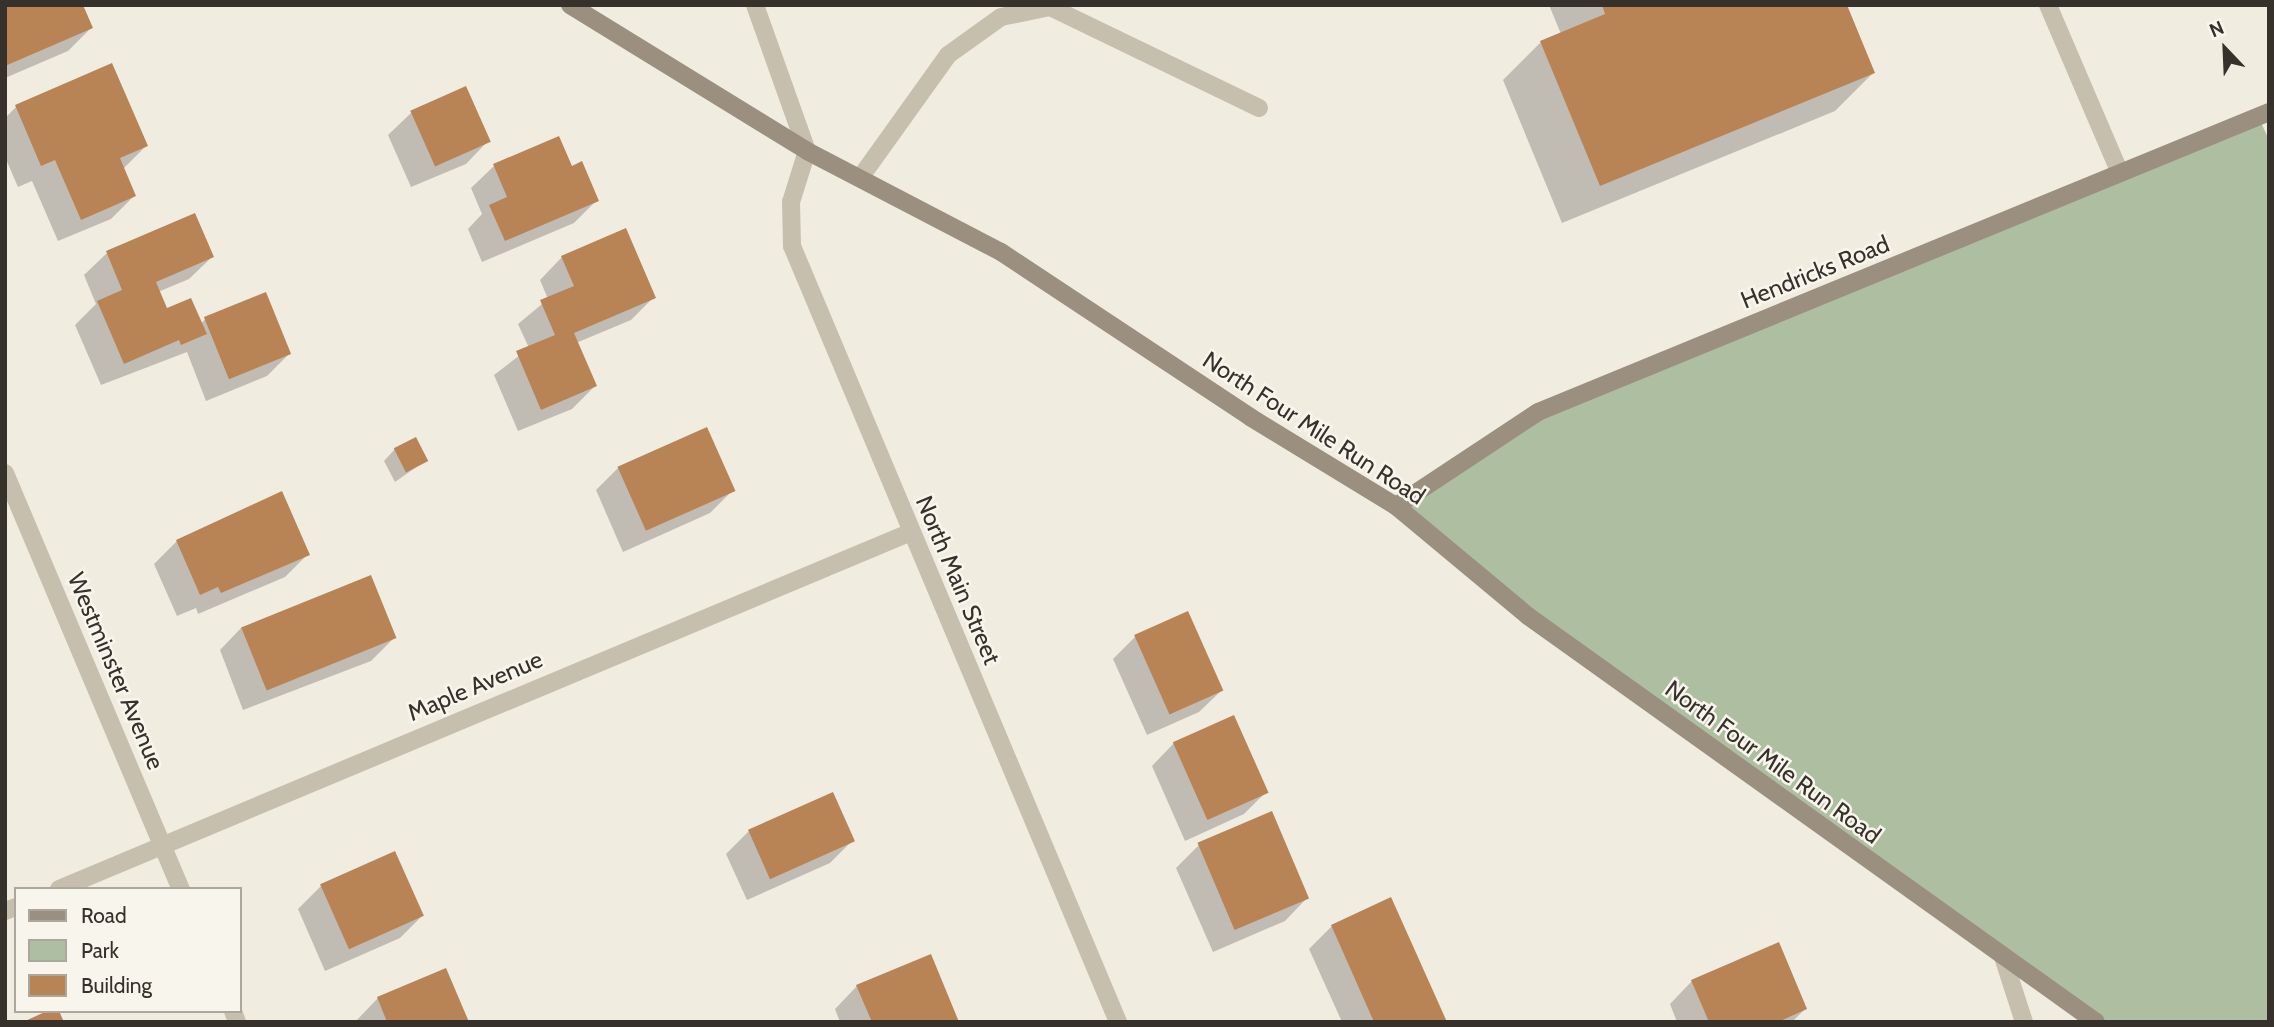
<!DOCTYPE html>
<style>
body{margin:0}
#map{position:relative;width:2274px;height:1027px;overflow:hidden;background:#f0ece0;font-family:Cabin,sans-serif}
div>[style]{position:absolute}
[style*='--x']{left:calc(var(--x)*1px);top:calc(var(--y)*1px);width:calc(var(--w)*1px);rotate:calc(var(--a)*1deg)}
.green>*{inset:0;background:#aebea1}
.shadow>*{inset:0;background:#0003}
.building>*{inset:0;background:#b88456;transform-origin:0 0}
.lane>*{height:18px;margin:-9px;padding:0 9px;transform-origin:9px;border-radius:9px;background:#c7bfad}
.street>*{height:18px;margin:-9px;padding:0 9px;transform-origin:9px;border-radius:9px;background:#c7bfad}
.secondary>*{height:18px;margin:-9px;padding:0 9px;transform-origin:9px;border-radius:9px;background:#9b8f7f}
span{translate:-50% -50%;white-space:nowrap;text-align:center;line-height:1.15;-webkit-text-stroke:5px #f8f5ec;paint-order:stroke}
.street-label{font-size:24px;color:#37312b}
.frame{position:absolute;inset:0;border:7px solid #37312b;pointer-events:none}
.legend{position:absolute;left:14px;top:887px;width:228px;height:126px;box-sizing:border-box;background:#f8f5ec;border:2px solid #aba79f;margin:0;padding:9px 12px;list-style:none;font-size:21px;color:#37312b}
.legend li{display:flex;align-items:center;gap:14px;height:35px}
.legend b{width:35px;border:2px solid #aba79f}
.north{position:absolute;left:2190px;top:14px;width:70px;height:70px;-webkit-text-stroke:5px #f8f5ec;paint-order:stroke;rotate:337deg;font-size:19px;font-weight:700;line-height:28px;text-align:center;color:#37312b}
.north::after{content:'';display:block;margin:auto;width:24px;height:32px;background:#37312b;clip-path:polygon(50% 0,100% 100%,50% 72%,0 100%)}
</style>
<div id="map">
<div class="green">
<div style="clip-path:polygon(2258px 116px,2269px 140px,2269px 1022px,2096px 1022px,1528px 616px,1396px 506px,1538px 412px)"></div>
</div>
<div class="shadow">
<div style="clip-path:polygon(5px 5px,91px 28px,68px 51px,5px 78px)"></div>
<div style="clip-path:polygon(1549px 5px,1845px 5px,1873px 73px,1835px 111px,1562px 223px,1503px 80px,1541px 42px,1561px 34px)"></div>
<div style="clip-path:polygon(465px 89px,488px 141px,466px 164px,411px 187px,388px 135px,411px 113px)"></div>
<div style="clip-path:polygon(16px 107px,146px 146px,123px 169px,134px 196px,111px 219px,58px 241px,32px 181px,18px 187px,5px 157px,5px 118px)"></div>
<div style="clip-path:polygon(494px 166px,571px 168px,597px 200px,574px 223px,482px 262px,468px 229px,482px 214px,471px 188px)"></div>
<div style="clip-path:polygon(107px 253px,212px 257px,189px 279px,158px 292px,166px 310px,201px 324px,205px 319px,289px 354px,267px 376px,206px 401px,187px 352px,101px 385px,75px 325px,96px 304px,84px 275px)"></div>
<div style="clip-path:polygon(562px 257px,654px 297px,631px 320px,576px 343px,595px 386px,572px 409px,518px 431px,494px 375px,529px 348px,518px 324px,548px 299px,540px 280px)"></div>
<div style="clip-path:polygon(395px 449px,425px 461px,395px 482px,384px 461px)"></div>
<div style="clip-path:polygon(618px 468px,733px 490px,710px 513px,623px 552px,596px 490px)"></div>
<div style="clip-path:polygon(177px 541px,307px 555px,285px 577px,198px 614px,196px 608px,177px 616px,154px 564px)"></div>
<div style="clip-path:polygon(242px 627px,394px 638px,371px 661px,243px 710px,220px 650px)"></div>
<div style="clip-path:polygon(1135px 637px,1222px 690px,1199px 712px,1147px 735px,1113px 659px)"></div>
<div style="clip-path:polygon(1174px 743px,1267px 791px,1244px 814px,1185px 841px,1152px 766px)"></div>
<div style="clip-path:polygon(749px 831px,853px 840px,830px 863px,747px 900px,726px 854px)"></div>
<div style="clip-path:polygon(1199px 845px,1307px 898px,1285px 921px,1213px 952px,1176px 868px)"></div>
<div style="clip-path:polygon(321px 886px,422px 916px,400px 938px,325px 971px,298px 909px)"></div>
<div style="clip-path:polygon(1332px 926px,1445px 1022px,1342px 1022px,1309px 949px)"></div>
<div style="clip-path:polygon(1692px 981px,1805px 1009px,1792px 1022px,1677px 1022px,1670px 1004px)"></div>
<div style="clip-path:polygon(857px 986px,957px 1022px,840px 1022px,835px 1009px)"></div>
<div style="clip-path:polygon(378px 998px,467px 1022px,355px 1022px)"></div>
</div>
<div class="building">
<div style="clip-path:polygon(5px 5px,83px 5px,93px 28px,5px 66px)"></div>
<div style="clip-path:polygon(1602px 5px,1847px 5px,1875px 73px,1600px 186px,1540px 41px,1605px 14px)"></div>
<div style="clip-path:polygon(112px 63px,148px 146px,120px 158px,136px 196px,81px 220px,55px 160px,41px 166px,15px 105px)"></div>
<div style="left:466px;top:86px;width:61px;height:61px;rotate:66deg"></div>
<div style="clip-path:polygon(559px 136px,572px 166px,582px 161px,599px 201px,505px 241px,489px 205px,507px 197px,493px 164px)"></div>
<div style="clip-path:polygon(195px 213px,214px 257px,156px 282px,167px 308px,191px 298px,207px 334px,181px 345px,179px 340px,124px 364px,97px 301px,122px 290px,106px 251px)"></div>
<div style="clip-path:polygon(626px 228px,656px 298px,574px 333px,597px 386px,541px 410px,516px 351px,555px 335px,540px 300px,574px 286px,561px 256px)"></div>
<div style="left:266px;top:292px;width:67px;height:67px;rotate:68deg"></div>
<div style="left:707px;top:427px;width:70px;height:98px;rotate:66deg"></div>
<div style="left:416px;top:437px;width:27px;height:25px;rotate:63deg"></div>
<div style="clip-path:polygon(282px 491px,310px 555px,221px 593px,218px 587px,200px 595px,176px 540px)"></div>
<div style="left:371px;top:575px;width:68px;height:140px;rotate:68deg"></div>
<div style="left:1188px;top:611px;width:87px;height:59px;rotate:66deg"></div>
<div style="left:1234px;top:715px;width:85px;height:67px;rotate:66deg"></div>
<div style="left:833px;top:792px;width:54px;height:93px;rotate:66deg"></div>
<div style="left:1272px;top:811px;width:95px;height:81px;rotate:67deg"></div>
<div style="left:395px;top:851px;width:71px;height:82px;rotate:66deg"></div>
<div style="clip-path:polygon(1391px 897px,1447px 1022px,1374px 1022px,1331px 925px)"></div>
<div style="clip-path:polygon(1779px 942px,1807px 1009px,1778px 1022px,1709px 1022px,1691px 980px)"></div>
<div style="clip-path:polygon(931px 954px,959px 1022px,872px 1022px,856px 985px)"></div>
<div style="clip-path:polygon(446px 968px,469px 1022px,387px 1022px,377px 997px)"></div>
<div style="clip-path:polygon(47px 1011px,59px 1011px,64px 1022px,23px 1022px)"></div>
</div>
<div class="lane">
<div style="--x:755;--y:5;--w:155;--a:70.4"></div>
<div style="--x:860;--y:178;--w:151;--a:-54.4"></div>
<div style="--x:948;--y:55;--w:65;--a:-35.6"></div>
<div style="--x:1001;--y:17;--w:50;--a:-11.5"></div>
<div style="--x:1050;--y:7;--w:232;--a:25.8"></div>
</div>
<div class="street">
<div style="--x:2048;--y:5;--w:183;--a:66.8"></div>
<div style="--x:807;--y:151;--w:53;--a:107.4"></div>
<div style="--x:791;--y:202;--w:44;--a:88.7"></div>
<div style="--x:792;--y:246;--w:842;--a:67.21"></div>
<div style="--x:5;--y:473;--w:452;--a:67.1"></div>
<div style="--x:59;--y:889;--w:924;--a:-22.73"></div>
<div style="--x:5;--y:911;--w:12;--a:-20"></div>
<div style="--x:2003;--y:957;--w:68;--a:72.1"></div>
<div style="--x:233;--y:1011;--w:12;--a:70"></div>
</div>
<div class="secondary">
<div style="--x:570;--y:5;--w:278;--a:31.6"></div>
<div style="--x:807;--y:151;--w:219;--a:27.5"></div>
<div style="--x:1001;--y:252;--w:299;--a:33.5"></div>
<div style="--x:1250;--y:417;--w:171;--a:31.4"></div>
<div style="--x:1396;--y:506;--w:172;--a:39.8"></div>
<div style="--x:1528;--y:616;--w:698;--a:35.56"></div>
<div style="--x:1396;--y:506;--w:170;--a:-33.5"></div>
<div style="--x:1538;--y:412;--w:790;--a:-22.31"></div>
</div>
<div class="street-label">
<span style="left:1815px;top:272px;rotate:-22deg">Hendricks Road</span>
<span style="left:1314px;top:428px;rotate:33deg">North Four Mile Run Road</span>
<span style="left:958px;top:580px;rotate:67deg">North Main Street</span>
<span style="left:116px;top:671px;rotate:67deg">Westminster Avenue</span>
<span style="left:475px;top:686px;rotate:-23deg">Maple Avenue</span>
<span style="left:1773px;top:762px;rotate:36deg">North Four Mile Run Road</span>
</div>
<div class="frame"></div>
<ul class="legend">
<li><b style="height:9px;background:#9b8f7f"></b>Road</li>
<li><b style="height:19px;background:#aebea1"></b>Park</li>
<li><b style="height:19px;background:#b88456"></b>Building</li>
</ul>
<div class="north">N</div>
</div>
